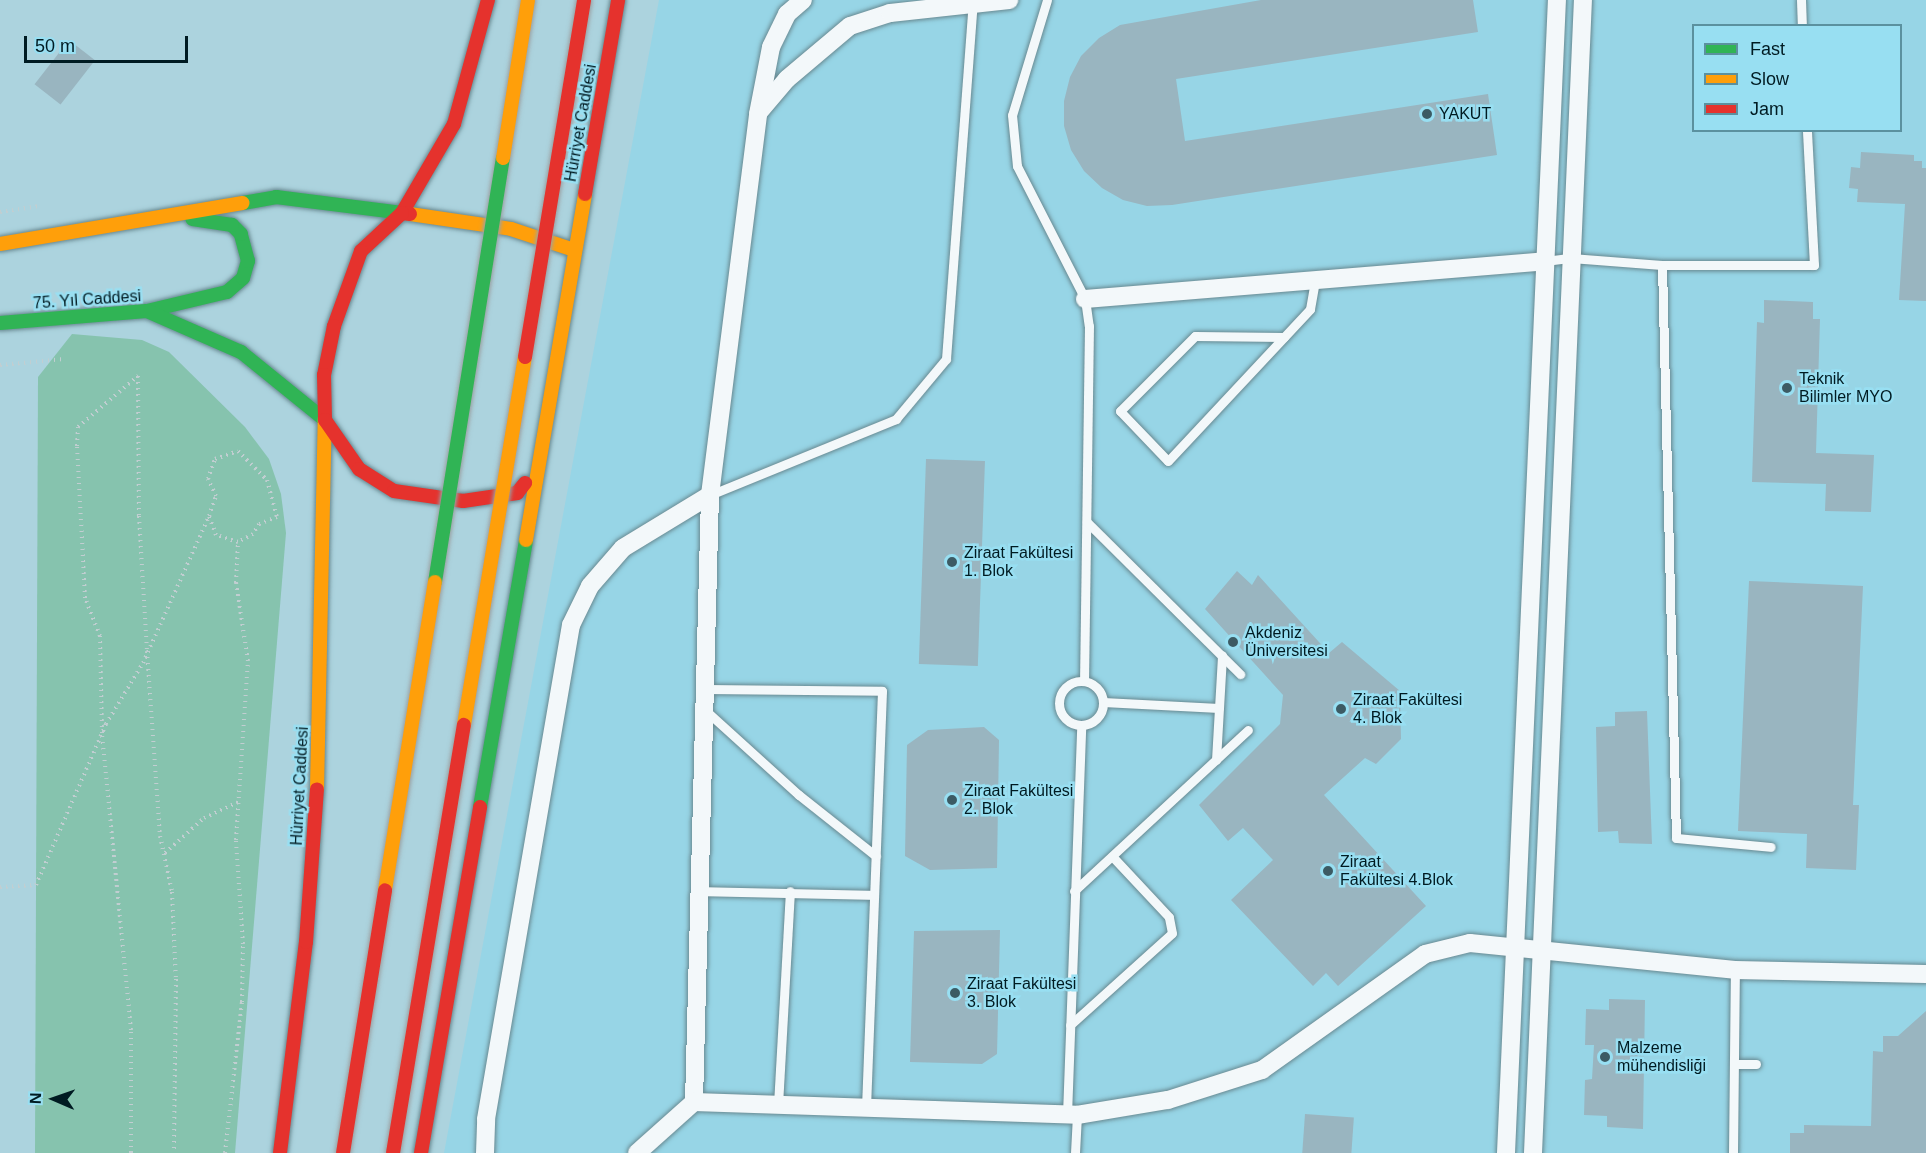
<!DOCTYPE html>
<meta charset="utf-8">
<style>
body{margin:0}
#map{position:relative;width:1926px;height:1153px;overflow:hidden;background:#acd3de;font-family:Arial,sans-serif}
div>[style]{position:absolute}
[style*='--x']{left:calc(var(--x)*1px);top:calc(var(--y)*1px);width:calc(var(--w)*1px);rotate:calc(var(--a)*1deg)}
.built>*{inset:0;background:#97d5e6}
.green>*{inset:0;background:#86c3ae}
.building>*{inset:0;background:#99b5c0;transform-origin:0 0}
.path>*{height:4px;margin-top:-2px;transform-origin:0;background:repeating-linear-gradient(90deg,#c1ced1 0 1.5px,transparent 0 6px)}
.roads{filter:drop-shadow(0 0 2px #688991) drop-shadow(0 0 2px #688991)}
.lane>*{height:9px;margin:-4.5px;padding:0 4.5px;transform-origin:4.5px;border-radius:4.5px;background:#f3f8fa}
.lane>.ring{margin:-4.5px;padding:0;box-sizing:content-box;background:none;border:9px solid #f3f8fa;border-radius:50%}
.street>*{height:18px;margin:-9px;padding:0 9px;transform-origin:9px;border-radius:9px;background:#f3f8fa}
.fast>*{height:14px;margin:-7px;padding:0 7px;transform-origin:7px;border-radius:7px;background:#30b455}
.slow>*{height:14px;margin:-7px;padding:0 7px;transform-origin:7px;border-radius:7px;background:#ff9f0a}
.jam>*{height:14px;margin:-7px;padding:0 7px;transform-origin:7px;border-radius:7px;background:#e5322d}
.bridges{filter:drop-shadow(0 0 2px #9aa1a3) drop-shadow(0 0 2px #9aa1a3)}
.fast-bridge>*{height:14px;margin:-7px;padding:0 7px;transform-origin:7px;border-radius:7px;background:#30b455}
.slow-bridge>*{height:14px;margin:-7px;padding:0 7px;transform-origin:7px;border-radius:7px;background:#ff9f0a}
.jam-bridge>*{height:14px;margin:-7px;padding:0 7px;transform-origin:7px;border-radius:7px;background:#e5322d}
.dots>*{width:16px;height:16px;translate:-50% -50%;box-sizing:border-box;border:3px solid #98dff2;border-radius:50%}
span{translate:-50% -50%;white-space:nowrap;text-align:center;line-height:1.15;-webkit-text-stroke:5px #98dff2;paint-order:stroke}
.poi-label{font-size:16px;color:#001b22}
.left{translate:0 -50%;text-align:left}
.street-label{font-size:16px;color:#001b22}
.legend{position:absolute;left:1692px;top:24px;width:210px;height:108px;box-sizing:border-box;background:#98dff2;border:2px solid #5b919f;margin:0;padding:8px 10px;list-style:none;font-size:18px;color:#001b22}
.legend li{display:flex;align-items:center;gap:12px;height:30px}
.legend b{width:30px;border:2px solid #5b919f}
.north{position:absolute;left:24px;top:1069px;width:60px;height:60px;-webkit-text-stroke:4px #98dff2;paint-order:stroke;rotate:272deg;font-size:16px;font-weight:700;line-height:24px;text-align:center;color:#001b22}
.north::after{content:'';display:block;margin:auto;width:21px;height:27px;background:#001b22;clip-path:polygon(50% 0,100% 100%,50% 72%,0 100%)}
.scale{position:absolute;left:24px;top:36px;width:164px;height:27px;box-sizing:border-box;border:3px solid #001b22;border-top:0;padding-left:8px;font-size:18px;line-height:21px;white-space:nowrap;color:#001b22;-webkit-text-stroke:4px #98dff2;paint-order:stroke}
</style>
<div id="map">
<div class="built">
<div style="clip-path:polygon(evenodd,659px 0,1926px 0,1926px 1153px,444px 1153px,659px 0,1694px 26px,1900px 26px,1900px 130px,1694px 130px,1694px 26px)"></div>
</div>
<div class="green">
<div style="clip-path:polygon(72px 334px,142px 340px,169px 352px,245px 427px,269px 459px,281px 494px,286px 533px,235px 1153px,35px 1153px,38px 377px)"></div>
</div>
<div class="building">
<div style="clip-path:polygon(1261px 0,1473px 0,1478px 32px,1176px 79px,1185px 141px,1488px 94px,1497px 155px,1172px 205px,1147px 206px,1123px 200px,1102px 188px,1084px 171px,1071px 150px,1064px 126px,1064px 101px,1070px 77px,1081px 56px,1099px 38px,1120px 25px)"></div>
<div style="left:69px;top:40px;width:33px;height:56px;rotate:38deg"></div>
<div style="clip-path:polygon(1861px 152px,1914px 155px,1914px 161px,1922px 161px,1922px 168px,1926px 168px,1926px 301px,1899px 300px,1905px 204px,1857px 202px,1858px 189px,1849px 188px,1851px 167px,1860px 168px)"></div>
<div style="clip-path:polygon(1764px 300px,1813px 302px,1813px 319px,1820px 319px,1816px 453px,1874px 455px,1871px 512px,1825px 511px,1826px 484px,1752px 482px,1757px 322px,1764px 323px)"></div>
<div style="left:926px;top:459px;width:59px;height:205px;rotate:2deg"></div>
<div style="clip-path:polygon(1237px 571px,1252px 585px,1258px 575px,1329px 653px,1342px 642px,1400px 691px,1401px 739px,1376px 764px,1365px 758px,1324px 795px,1426px 906px,1338px 986px,1326px 973px,1313px 986px,1231px 900px,1273px 860px,1243px 828px,1228px 841px,1199px 805px,1280px 724px,1283px 695px,1205px 609px)"></div>
<div style="clip-path:polygon(1749px 581px,1863px 586px,1853px 805px,1859px 805px,1856px 870px,1806px 868px,1807px 834px,1738px 831px)"></div>
<div style="clip-path:polygon(1647px 711px,1652px 844px,1619px 843px,1618px 831px,1598px 832px,1596px 727px,1615px 726px,1615px 712px)"></div>
<div style="clip-path:polygon(984px 727px,999px 740px,997px 868px,930px 870px,905px 856px,907px 745px,928px 730px)"></div>
<div style="clip-path:polygon(1000px 930px,997px 1054px,982px 1064px,910px 1062px,914px 931px)"></div>
<div style="clip-path:polygon(1609px 999px,1645px 1000px,1643px 1129px,1607px 1127px,1607px 1116px,1584px 1115px,1585px 1080px,1592px 1079px,1594px 1045px,1585px 1045px,1586px 1009px,1609px 1010px)"></div>
<div style="clip-path:polygon(1926px 1011px,1926px 1153px,1790px 1153px,1790px 1133px,1804px 1133px,1804px 1125px,1871px 1126px,1873px 1051px,1883px 1052px,1883px 1036px,1898px 1036px)"></div>
<div style="left:1305px;top:1114px;width:49px;height:39px;rotate:4deg"></div>
</div>
<div class="path">
<div style="--x:0;--y:212;--w:40;--a:-8.5"></div>
<div style="--x:0;--y:365;--w:64;--a:-5.4"></div>
<div style="--x:238;--y:451;--w:41;--a:45"></div>
<div style="--x:267;--y:480;--w:38;--a:75"></div>
<div style="--x:277;--y:517;--w:19;--a:159"></div>
<div style="--x:259;--y:524;--w:12;--a:121"></div>
<div style="--x:253;--y:534;--w:17;--a:152"></div>
<div style="--x:238;--y:542;--w:23;--a:-162"></div>
<div style="--x:216;--y:535;--w:20;--a:-110"></div>
<div style="--x:209;--y:516;--w:21;--a:-71"></div>
<div style="--x:216;--y:496;--w:19;--a:-115"></div>
<div style="--x:208;--y:479;--w:21;--a:-71"></div>
<div style="--x:215;--y:459;--w:24;--a:-19"></div>
<div style="--x:165;--y:853;--w:52;--a:-41.9"></div>
<div style="--x:204;--y:818;--w:38;--a:-25"></div>
<div style="--x:0;--y:887;--w:36;--a:-3"></div>
<div style="--x:36;--y:885;--w:176;--a:-66.5"></div>
<div style="--x:106;--y:724;--w:71;--a:-58.8"></div>
<div style="--x:143;--y:663;--w:161;--a:-65.8"></div>
<div style="--x:131;--y:1153;--w:123;--a:-90"></div>
<div style="--x:131;--y:1030;--w:298;--a:-95.6"></div>
<div style="--x:102;--y:733;--w:97;--a:-91.2"></div>
<div style="--x:100;--y:636;--w:41;--a:-111.5"></div>
<div style="--x:85;--y:598;--w:152;--a:-93"></div>
<div style="--x:77;--y:446;--w:19;--a:-87"></div>
<div style="--x:78;--y:427;--w:79;--a:-40.4"></div>
<div style="--x:138;--y:376;--w:140;--a:89.6"></div>
<div style="--x:139;--y:516;--w:135;--a:86.6"></div>
<div style="--x:147;--y:651;--w:185;--a:86"></div>
<div style="--x:160;--y:836;--w:57;--a:77.9"></div>
<div style="--x:172;--y:892;--w:87;--a:87.4"></div>
<div style="--x:176;--y:979;--w:174;--a:90.7"></div>
<div style="--x:225;--y:1153;--w:152;--a:-83.6"></div>
<div style="--x:242;--y:1002;--w:58;--a:-89"></div>
<div style="--x:243;--y:944;--w:104;--a:-93.9"></div>
<div style="--x:236;--y:840;--w:179;--a:-86.2"></div>
<div style="--x:248;--y:661;--w:79;--a:-98.7"></div>
<div style="--x:236;--y:583;--w:41;--a:-87.2"></div>
</div>
<div class="roads">
<div class="lane">
<div style="--x:1047;--y:0;--w:120;--a:106.9"></div>
<div style="--x:1012;--y:115;--w:51;--a:84.4"></div>
<div style="--x:1017;--y:166;--w:149;--a:62.9"></div>
<div style="--x:1085;--y:299;--w:27;--a:82"></div>
<div style="--x:1089;--y:326;--w:355;--a:90.8"></div>
<div style="--x:1801;--y:0;--w:26;--a:88"></div>
<div style="--x:1545;--y:261;--w:26;--a:-7"></div>
<div style="--x:1571;--y:258;--w:91;--a:4.4"></div>
<div style="--x:1662;--y:265;--w:152;--a:0"></div>
<div style="--x:1814;--y:265;--w:135;--a:-93"></div>
<div style="--x:1662;--y:265;--w:573;--a:88.6"></div>
<div style="--x:1676;--y:838;--w:95;--a:5.4"></div>
<div style="--x:1284;--y:337;--w:89;--a:-179.4"></div>
<div style="--x:1195;--y:336;--w:106;--a:135"></div>
<div style="--x:1120;--y:411;--w:69;--a:46.2"></div>
<div style="--x:1168;--y:461;--w:208;--a:-46.9"></div>
<div style="--x:1310;--y:309;--w:28;--a:-80"></div>
<div style="--x:710;--y:495;--w:201;--a:-22.2"></div>
<div style="--x:896;--y:419;--w:78;--a:-50.2"></div>
<div style="--x:946;--y:359;--w:357;--a:-85.7"></div>
<div style="--x:1087;--y:522;--w:216;--a:44.8"></div>
<div class="ring" style="left:1059px;top:681px;width:35px;height:35px"></div>
<div style="--x:705;--y:689;--w:177;--a:0.6"></div>
<div style="--x:882;--y:691;--w:417;--a:92.2"></div>
<div style="--x:1103;--y:702;--w:116;--a:3"></div>
<div style="--x:704;--y:709;--w:128;--a:42.2"></div>
<div style="--x:799;--y:795;--w:98;--a:38.4"></div>
<div style="--x:1216;--y:760;--w:105;--a:-86.7"></div>
<div style="--x:699;--y:891;--w:175;--a:1.3"></div>
<div style="--x:1074;--y:891;--w:237;--a:-42.8"></div>
<div style="--x:1070;--y:1025;--w:137;--a:-42"></div>
<div style="--x:1172;--y:933;--w:16;--a:-101"></div>
<div style="--x:1169;--y:917;--w:83;--a:-133.1"></div>
<div style="--x:1734;--y:1064;--w:22;--a:0"></div>
<div style="--x:778;--y:1105;--w:214;--a:-86.8"></div>
<div style="--x:1067;--y:1115;--w:390;--a:-87.9"></div>
<div style="--x:1075;--y:1153;--w:38;--a:-87"></div>
<div style="--x:1733;--y:1153;--w:183;--a:-89.4"></div>
</div>
<div class="street">
<div style="--x:759;--y:112;--w:43;--a:-49.7"></div>
<div style="--x:787;--y:79;--w:82;--a:-40.1"></div>
<div style="--x:850;--y:26;--w:42;--a:-18"></div>
<div style="--x:890;--y:13;--w:120;--a:-6.2"></div>
<div style="--x:1085;--y:299;--w:462;--a:-4.7"></div>
<div style="--x:694;--y:1102;--w:607;--a:-88.49"></div>
<div style="--x:710;--y:495;--w:384;--a:-82.8"></div>
<div style="--x:758;--y:114;--w:68;--a:-79"></div>
<div style="--x:771;--y:47;--w:37;--a:-64"></div>
<div style="--x:787;--y:14;--w:21;--a:-41"></div>
<div style="--x:485;--y:1153;--w:34;--a:-88"></div>
<div style="--x:486;--y:1119;--w:501;--a:-80.24"></div>
<div style="--x:571;--y:625;--w:43;--a:-64"></div>
<div style="--x:590;--y:586;--w:50;--a:-49"></div>
<div style="--x:623;--y:548;--w:102;--a:-31.3"></div>
<div style="--x:637;--y:1153;--w:76;--a:-41.8"></div>
<div style="--x:694;--y:1102;--w:383;--a:1.9"></div>
<div style="--x:1077;--y:1115;--w:92;--a:-9.4"></div>
<div style="--x:1168;--y:1100;--w:99;--a:-17.7"></div>
<div style="--x:1262;--y:1070;--w:200;--a:-35.4"></div>
<div style="--x:1425;--y:954;--w:46;--a:-13.7"></div>
<div style="--x:1470;--y:943;--w:266;--a:5.8"></div>
<div style="--x:1735;--y:970;--w:191;--a:1.2"></div>
<div style="--x:1506;--y:1153;--w:1154;--a:-87.47"></div>
<div style="--x:1533;--y:1153;--w:1154;--a:-87.52"></div>
</div>
<div class="fast">
<div style="--x:243;--y:203;--w:34;--a:-10"></div>
<div style="--x:276;--y:197;--w:127;--a:7.2"></div>
<div style="--x:147;--y:311;--w:82;--a:-13.4"></div>
<div style="--x:227;--y:292;--w:21;--a:-41"></div>
<div style="--x:243;--y:278;--w:18;--a:-74"></div>
<div style="--x:248;--y:261;--w:28;--a:-105"></div>
<div style="--x:241;--y:234;--w:13;--a:-135"></div>
<div style="--x:232;--y:225;--w:40;--a:-171.5"></div>
<div style="--x:0;--y:323;--w:147;--a:-4.7"></div>
<div style="--x:147;--y:311;--w:103;--a:23.6"></div>
<div style="--x:241;--y:352;--w:108;--a:39"></div>
<div style="--x:480;--y:807;--w:271;--a:-80.2"></div>
</div>
<div class="slow">
<div style="--x:410;--y:214;--w:102;--a:8.4"></div>
<div style="--x:511;--y:229;--w:63;--a:18.4"></div>
<div style="--x:0;--y:244;--w:246;--a:-9.6"></div>
<div style="--x:526;--y:540;--w:351;--a:-80.3"></div>
<div style="--x:317;--y:789;--w:369;--a:-88.8"></div>
</div>
<div class="jam">
<div style="--x:585;--y:194;--w:197;--a:-80.3"></div>
<div style="--x:402;--y:213;--w:103;--a:-59.7"></div>
<div style="--x:454;--y:124;--w:129;--a:-74.7"></div>
<div style="--x:410;--y:214;--w:8;--a:-173"></div>
<div style="--x:402;--y:213;--w:56;--a:137.2"></div>
<div style="--x:361;--y:251;--w:80;--a:109.8"></div>
<div style="--x:334;--y:326;--w:50;--a:101.5"></div>
<div style="--x:324;--y:375;--w:45;--a:88.7"></div>
<div style="--x:325;--y:420;--w:60;--a:55.2"></div>
<div style="--x:359;--y:469;--w:41;--a:32.2"></div>
<div style="--x:394;--y:491;--w:70;--a:8.2"></div>
<div style="--x:463;--y:501;--w:55;--a:-8.4"></div>
<div style="--x:517;--y:493;--w:13;--a:-51"></div>
<div style="--x:280;--y:1153;--w:213;--a:-83"></div>
<div style="--x:306;--y:942;--w:153;--a:-85.9"></div>
<div style="--x:421;--y:1153;--w:351;--a:-80.3"></div>
</div>
</div>
<div class="bridges">
<div class="fast-bridge">
<div style="--x:435;--y:582;--w:429;--a:-80.9"></div>
</div>
<div class="slow-bridge">
<div style="--x:503;--y:158;--w:160;--a:-81"></div>
<div style="--x:464;--y:725;--w:373;--a:-80.6"></div>
<div style="--x:385;--y:890;--w:312;--a:-80.8"></div>
</div>
<div class="jam-bridge">
<div style="--x:525;--y:357;--w:362;--a:-80.6"></div>
<div style="--x:343;--y:1153;--w:266;--a:-80.9"></div>
<div style="--x:393;--y:1153;--w:434;--a:-80.6"></div>
</div>
</div>
<div class="dots">
<div style="left:1427px;top:114px;background:#3c5b64"></div>
<div style="left:1787px;top:388px;background:#3c5b64"></div>
<div style="left:952px;top:562px;background:#3c5b64"></div>
<div style="left:1233px;top:642px;background:#3c5b64"></div>
<div style="left:1341px;top:709px;background:#3c5b64"></div>
<div style="left:952px;top:800px;background:#3c5b64"></div>
<div style="left:1328px;top:871px;background:#3c5b64"></div>
<div style="left:955px;top:993px;background:#3c5b64"></div>
<div style="left:1605px;top:1057px;background:#3c5b64"></div>
</div>
<div class="poi-label">
<span class="left" style="left:1439px;top:114px">YAKUT</span>
<span class="left" style="left:1799px;top:388px">Teknik<br>Bilimler MYO</span>
<span class="left" style="left:964px;top:562px">Ziraat Fakültesi<br>1. Blok</span>
<span class="left" style="left:1245px;top:642px">Akdeniz<br>Üniversitesi</span>
<span class="left" style="left:1353px;top:709px">Ziraat Fakültesi<br>4. Blok</span>
<span class="left" style="left:964px;top:800px">Ziraat Fakültesi<br>2. Blok</span>
<span class="left" style="left:1340px;top:871px">Ziraat<br>Fakültesi 4.Blok</span>
<span class="left" style="left:967px;top:993px">Ziraat Fakültesi<br>3. Blok</span>
<span class="left" style="left:1617px;top:1057px">Malzeme<br>mühendisliği</span>
</div>
<div class="street-label">
<span style="left:581px;top:123px;rotate:-80deg">Hürriyet Caddesi</span>
<span style="left:87px;top:300px;rotate:-4deg">75. Yıl Caddesi</span>
<span style="left:300px;top:786px;rotate:-87deg">Hürriyet Caddesi</span>
</div>
<ul class="legend">
<li><b style="height:8px;background:#30b455"></b>Fast</li>
<li><b style="height:8px;background:#ff9f0a"></b>Slow</li>
<li><b style="height:8px;background:#e5322d"></b>Jam</li>
</ul>
<div class="north">N</div>
<div class="scale">50 m</div>
</div>
